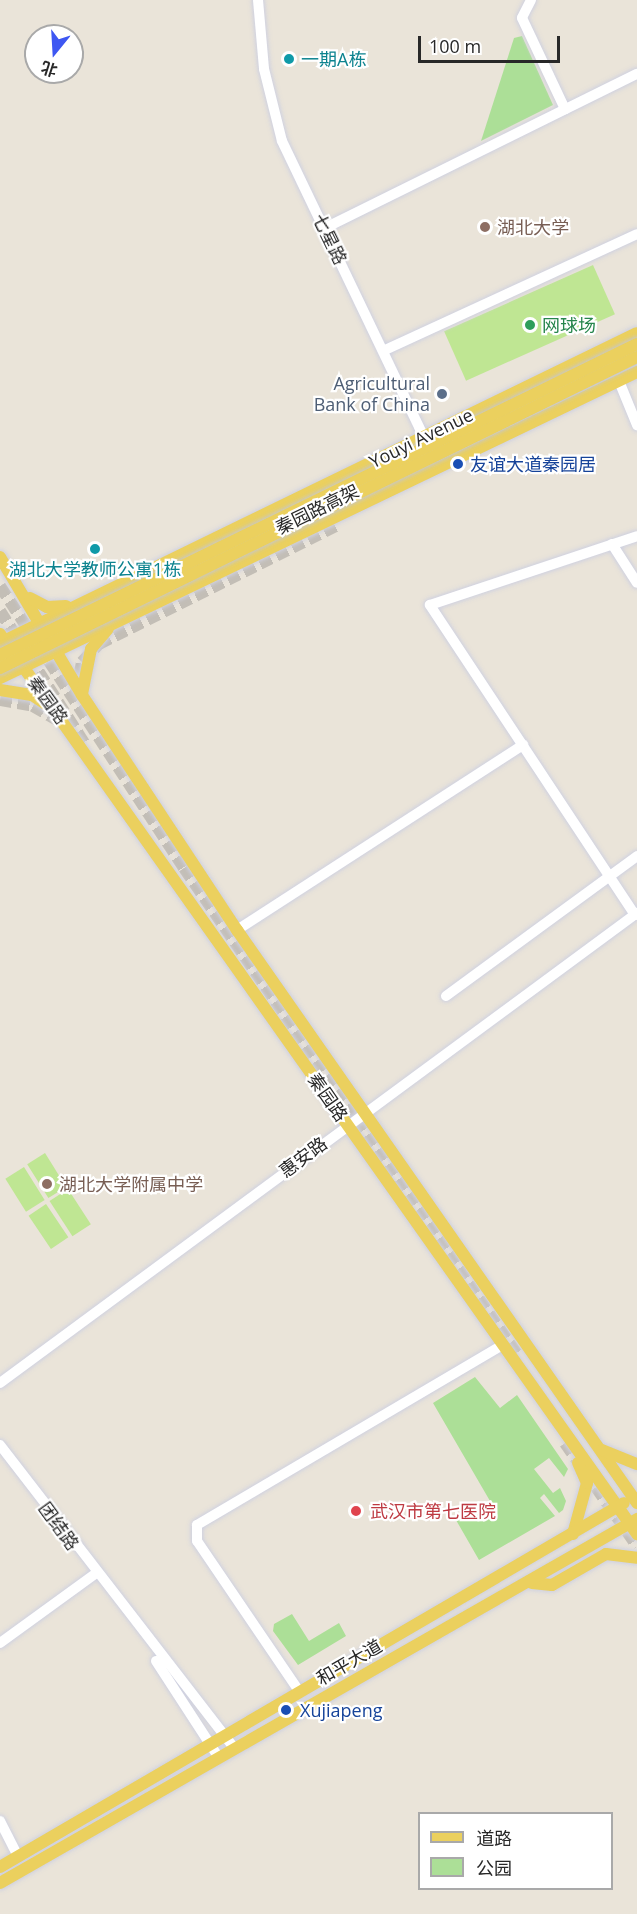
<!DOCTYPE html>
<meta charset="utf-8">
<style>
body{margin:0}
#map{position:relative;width:637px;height:1914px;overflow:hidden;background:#eae4d9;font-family:"Open Sans","Noto Sans SC",sans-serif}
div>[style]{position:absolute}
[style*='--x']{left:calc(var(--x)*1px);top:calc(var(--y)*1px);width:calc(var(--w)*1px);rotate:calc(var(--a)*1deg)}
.green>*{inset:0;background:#acdf97}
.pitch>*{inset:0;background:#bfe693;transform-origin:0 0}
.major-tunnel>*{height:12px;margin-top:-6px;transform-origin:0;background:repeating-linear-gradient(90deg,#c3beb6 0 12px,transparent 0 18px)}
.roads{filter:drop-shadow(0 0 2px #cfd1e0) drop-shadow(0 0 2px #cfd1e0)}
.minor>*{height:10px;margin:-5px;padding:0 5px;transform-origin:5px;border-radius:5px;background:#fff}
.major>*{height:12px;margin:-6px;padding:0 6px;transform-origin:6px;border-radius:6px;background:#ebd05e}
.bridges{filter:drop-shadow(0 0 2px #c7c7c7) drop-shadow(0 0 2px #c7c7c7)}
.major-bridge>*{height:12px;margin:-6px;padding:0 6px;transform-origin:6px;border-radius:6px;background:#ebd05e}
.dots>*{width:16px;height:16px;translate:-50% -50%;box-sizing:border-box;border:3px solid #fff;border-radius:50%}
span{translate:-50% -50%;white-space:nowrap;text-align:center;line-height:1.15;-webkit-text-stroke:4.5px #fff;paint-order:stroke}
.culture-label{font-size:18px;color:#0d838f}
.left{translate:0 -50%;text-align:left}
.education-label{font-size:18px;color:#785e54}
.street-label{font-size:18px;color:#282828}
.leisure-label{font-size:18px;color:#27864d}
.service-label{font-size:18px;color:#4e5e75}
.right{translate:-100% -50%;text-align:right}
.transit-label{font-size:18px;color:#164399}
.health-label{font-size:18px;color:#be3a42}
.legend{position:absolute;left:418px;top:1812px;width:195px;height:78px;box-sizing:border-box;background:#fff;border:2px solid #a9a9a9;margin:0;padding:8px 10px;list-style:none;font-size:18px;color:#282828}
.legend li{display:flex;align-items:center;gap:12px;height:30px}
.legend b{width:30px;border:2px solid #a9a9a9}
.north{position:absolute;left:24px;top:24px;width:60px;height:60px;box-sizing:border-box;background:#fff;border:2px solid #a9a9a9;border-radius:50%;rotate:198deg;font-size:16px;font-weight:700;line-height:24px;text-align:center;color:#282828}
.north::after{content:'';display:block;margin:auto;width:21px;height:27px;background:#3e57f2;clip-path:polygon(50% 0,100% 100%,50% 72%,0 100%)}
.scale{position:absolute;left:418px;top:36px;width:142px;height:27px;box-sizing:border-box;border:3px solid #282828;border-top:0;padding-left:8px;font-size:18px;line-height:21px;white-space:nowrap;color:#282828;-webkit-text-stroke:4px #fff;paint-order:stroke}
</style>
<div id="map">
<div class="green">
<div style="clip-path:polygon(522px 36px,553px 105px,481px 141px,514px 38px)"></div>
<div style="clip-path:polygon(475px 1377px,500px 1408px,517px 1395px,568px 1469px,564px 1477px,549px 1458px,534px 1469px,553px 1493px,560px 1488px,566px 1501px,563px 1510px,559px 1513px,544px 1494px,540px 1498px,555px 1516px,479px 1560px,456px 1520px,490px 1501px,433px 1403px)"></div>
<div style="clip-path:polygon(292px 1614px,309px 1641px,339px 1623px,346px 1636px,298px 1665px,273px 1631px,274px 1624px)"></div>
</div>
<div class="pitch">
<div style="left:593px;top:265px;width:54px;height:163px;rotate:66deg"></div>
<div style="left:45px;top:1153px;width:40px;height:21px;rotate:58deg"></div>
<div style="left:24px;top:1167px;width:39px;height:22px;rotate:58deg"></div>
<div style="left:68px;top:1189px;width:42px;height:22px;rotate:57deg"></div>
<div style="left:46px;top:1204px;width:40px;height:21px;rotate:56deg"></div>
</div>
<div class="major-tunnel">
<div style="--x:0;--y:586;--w:337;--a:56.9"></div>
<div style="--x:184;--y:868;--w:593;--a:55.59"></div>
<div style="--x:0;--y:611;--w:160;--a:57.5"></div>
<div style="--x:76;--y:693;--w:32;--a:-79"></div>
<div style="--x:82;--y:662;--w:25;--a:-47"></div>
<div style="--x:99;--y:644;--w:267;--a:-26.5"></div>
<div style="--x:0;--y:700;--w:34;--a:10"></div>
<div style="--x:33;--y:706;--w:34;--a:30"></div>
<div style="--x:565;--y:1443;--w:126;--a:55"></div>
</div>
<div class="roads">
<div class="minor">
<div style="--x:258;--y:0;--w:69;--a:85"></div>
<div style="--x:264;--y:69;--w:74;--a:76"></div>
<div style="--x:282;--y:141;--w:336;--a:64.4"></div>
<div style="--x:531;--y:0;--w:20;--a:117"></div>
<div style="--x:522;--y:18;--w:101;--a:64.7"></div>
<div style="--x:325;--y:228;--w:348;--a:-26.3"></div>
<div style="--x:385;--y:350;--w:277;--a:-24.7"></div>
<div style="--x:619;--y:381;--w:48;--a:67.8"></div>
<div style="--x:612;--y:544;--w:46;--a:57.3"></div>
<div style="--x:635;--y:915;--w:372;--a:-123.5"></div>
<div style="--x:430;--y:605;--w:218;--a:-18.4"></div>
<div style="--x:237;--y:930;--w:341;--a:-32.9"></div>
<div style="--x:446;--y:996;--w:237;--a:-36.2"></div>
<div style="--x:0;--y:1383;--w:792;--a:-36.42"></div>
<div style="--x:0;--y:1445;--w:384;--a:52.3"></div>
<div style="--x:0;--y:1643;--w:117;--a:-36"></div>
<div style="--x:156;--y:1661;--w:116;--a:57"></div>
<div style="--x:299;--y:1691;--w:181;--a:-124.2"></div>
<div style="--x:197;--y:1541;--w:16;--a:-90"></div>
<div style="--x:197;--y:1525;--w:355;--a:-30.5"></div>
<div style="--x:0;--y:1821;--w:39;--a:63"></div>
</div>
<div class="major">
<div style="--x:0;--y:557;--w:161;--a:59.3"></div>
<div style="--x:82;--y:695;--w:282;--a:56.6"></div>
<div style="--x:237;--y:930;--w:699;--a:55.08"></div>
<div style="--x:30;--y:598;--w:19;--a:28"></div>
<div style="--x:47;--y:607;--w:19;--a:-3"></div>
<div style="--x:0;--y:634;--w:1103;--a:54.71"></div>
<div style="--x:0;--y:643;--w:708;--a:-25.95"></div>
<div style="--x:0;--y:678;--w:707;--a:-25.66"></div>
<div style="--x:0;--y:690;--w:32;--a:9"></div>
<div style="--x:32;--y:695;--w:20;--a:33"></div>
<div style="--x:82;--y:694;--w:46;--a:-78.7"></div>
<div style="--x:91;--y:649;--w:26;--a:-50"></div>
<div style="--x:602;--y:1450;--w:38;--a:22"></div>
<div style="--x:573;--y:1534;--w:53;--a:-74.6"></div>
<div style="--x:587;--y:1483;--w:22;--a:-114"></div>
<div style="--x:532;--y:1583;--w:20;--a:6"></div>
<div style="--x:552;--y:1585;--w:62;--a:-29.9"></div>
<div style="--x:606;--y:1554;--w:31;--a:7"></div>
<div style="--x:0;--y:1867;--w:722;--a:-30.26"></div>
<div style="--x:0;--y:1883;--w:734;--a:-29.74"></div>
</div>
</div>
<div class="bridges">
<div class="major-bridge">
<div style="--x:0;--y:655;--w:709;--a:-26.02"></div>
<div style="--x:0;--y:668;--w:709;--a:-26.02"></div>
</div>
</div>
<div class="dots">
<div style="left:289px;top:59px;background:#0f9aa8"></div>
<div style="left:485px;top:227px;background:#8d6e63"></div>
<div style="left:530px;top:325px;background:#2e9e5b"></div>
<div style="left:442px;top:394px;background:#5c6f8a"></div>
<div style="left:458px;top:464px;background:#1a4fb4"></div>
<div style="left:95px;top:549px;background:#0f9aa8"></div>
<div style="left:47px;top:1184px;background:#8d6e63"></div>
<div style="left:356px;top:1511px;background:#e0444e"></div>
<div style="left:286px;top:1710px;background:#1a4fb4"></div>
</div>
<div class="culture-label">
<span class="left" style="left:301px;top:59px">一期A栋</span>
<span style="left:95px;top:569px">湖北大学教师公寓1栋</span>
</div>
<div class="education-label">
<span class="left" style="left:497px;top:227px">湖北大学</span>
<span class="left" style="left:59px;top:1184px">湖北大学附属中学</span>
</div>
<div class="street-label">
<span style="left:330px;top:239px;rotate:64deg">七星路</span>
<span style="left:421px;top:438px;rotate:-26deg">Youyi Avenue</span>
<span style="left:317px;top:509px;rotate:-26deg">秦园路高架</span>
<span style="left:48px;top:700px;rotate:54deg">秦园路</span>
<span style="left:328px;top:1097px;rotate:55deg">秦园路</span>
<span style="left:303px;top:1157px;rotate:-37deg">惠安路</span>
<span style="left:59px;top:1526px;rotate:54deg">团结路</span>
<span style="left:349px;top:1662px;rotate:-30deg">和平大道</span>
</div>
<div class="leisure-label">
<span class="left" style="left:542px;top:325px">网球场</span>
</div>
<div class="service-label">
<span class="right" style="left:430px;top:394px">Agricultural<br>Bank of China</span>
</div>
<div class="transit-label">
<span class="left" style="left:470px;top:464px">友谊大道秦园居</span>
<span class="left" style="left:300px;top:1710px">Xujiapeng</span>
</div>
<div class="health-label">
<span class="left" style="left:370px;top:1511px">武汉市第七医院</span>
</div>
<ul class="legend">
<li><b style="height:8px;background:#ebd05e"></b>道路</li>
<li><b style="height:16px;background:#acdf97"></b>公园</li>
</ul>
<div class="north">北</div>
<div class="scale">100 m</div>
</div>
